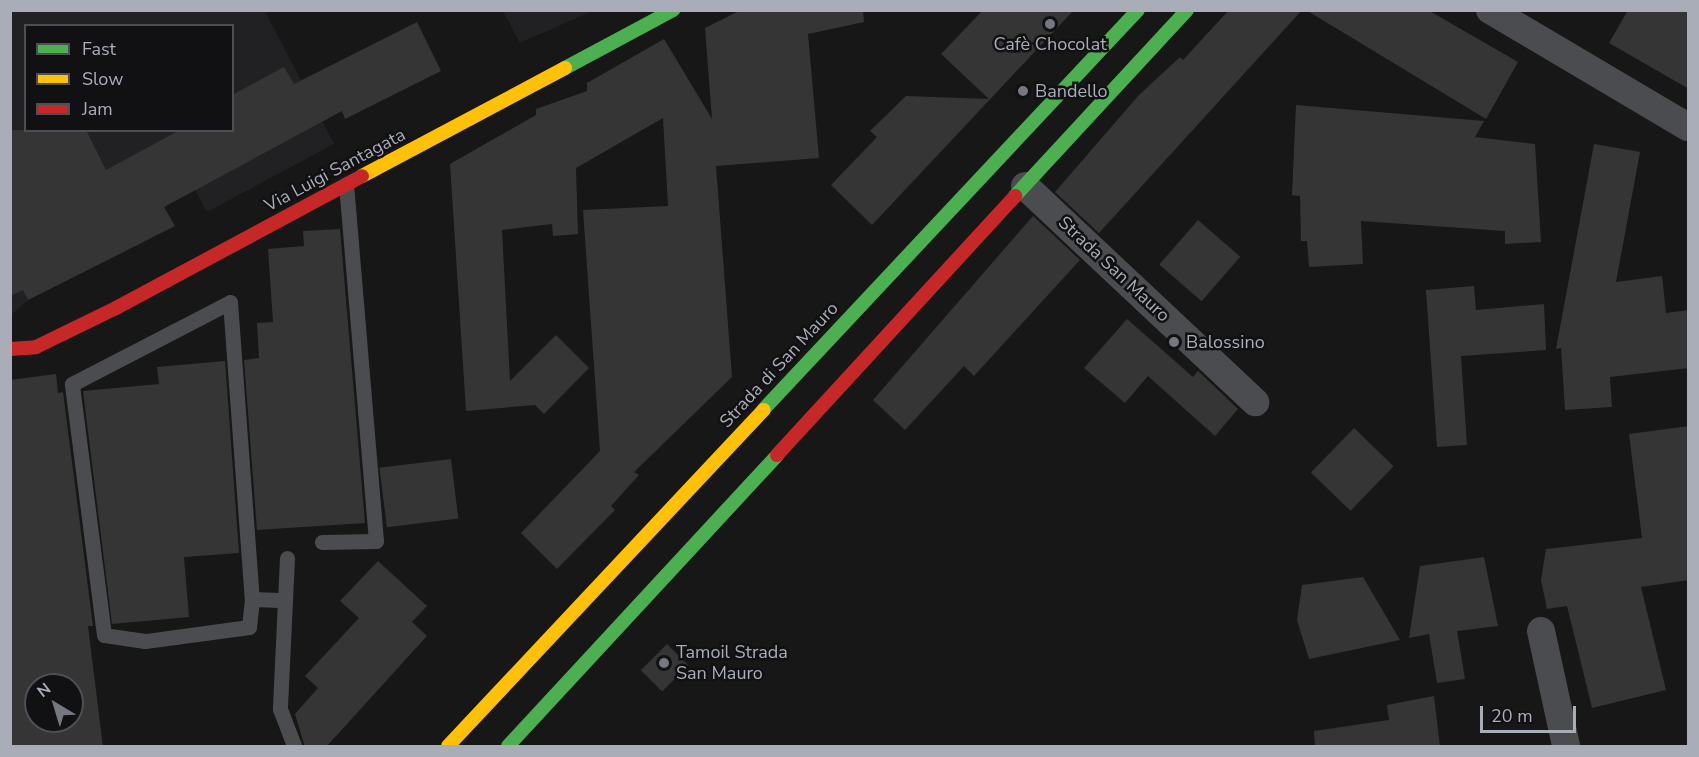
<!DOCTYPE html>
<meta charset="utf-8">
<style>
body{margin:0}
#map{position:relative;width:1699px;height:757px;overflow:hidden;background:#171717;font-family:"Nunito Sans",sans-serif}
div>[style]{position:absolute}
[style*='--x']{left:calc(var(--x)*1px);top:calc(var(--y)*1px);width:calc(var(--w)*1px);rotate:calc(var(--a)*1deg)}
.built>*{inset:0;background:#212123}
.building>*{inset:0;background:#353536;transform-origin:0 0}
.lane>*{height:15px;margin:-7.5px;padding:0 7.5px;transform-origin:7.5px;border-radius:7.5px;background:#4b4c50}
.street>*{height:28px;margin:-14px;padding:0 14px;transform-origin:14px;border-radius:14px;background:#4b4c50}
.fast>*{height:14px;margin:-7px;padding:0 7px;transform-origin:7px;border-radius:7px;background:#4caf50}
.slow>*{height:14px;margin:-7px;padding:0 7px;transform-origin:7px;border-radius:7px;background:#ffc107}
.jam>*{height:14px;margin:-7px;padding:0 7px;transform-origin:7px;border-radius:7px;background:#c62828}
.dots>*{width:16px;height:16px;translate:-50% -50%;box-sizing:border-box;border:3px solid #111113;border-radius:50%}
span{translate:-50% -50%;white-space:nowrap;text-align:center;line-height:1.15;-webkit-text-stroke:5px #111113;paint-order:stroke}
.poi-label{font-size:18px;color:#a8adb8}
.left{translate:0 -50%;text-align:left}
.street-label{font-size:18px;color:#a8adb8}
.frame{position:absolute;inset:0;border:12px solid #a8adb8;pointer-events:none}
.legend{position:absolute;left:24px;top:24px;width:210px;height:108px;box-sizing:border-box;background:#111113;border:2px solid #4d4f55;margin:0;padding:8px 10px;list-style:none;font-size:18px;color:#a8adb8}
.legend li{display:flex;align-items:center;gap:12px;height:30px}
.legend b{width:30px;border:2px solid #4d4f55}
.north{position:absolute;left:24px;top:673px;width:60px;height:60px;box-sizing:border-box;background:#111113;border:2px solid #4d4f55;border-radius:50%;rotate:322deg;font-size:16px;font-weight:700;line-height:24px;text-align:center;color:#a8adb8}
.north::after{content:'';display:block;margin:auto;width:21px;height:27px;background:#757880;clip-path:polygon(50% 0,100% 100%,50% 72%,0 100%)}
.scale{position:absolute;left:1480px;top:706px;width:96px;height:27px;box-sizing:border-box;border:3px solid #a8adb8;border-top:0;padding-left:8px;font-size:18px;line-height:21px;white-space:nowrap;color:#a8adb8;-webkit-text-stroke:4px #111113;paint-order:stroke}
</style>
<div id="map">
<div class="built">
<div style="clip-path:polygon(evenodd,11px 11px,265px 11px,334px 144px,207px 212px,195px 190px,164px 207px,175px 226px,28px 300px,11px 315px,11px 11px,26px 26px,232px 26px,232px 130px,26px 130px,26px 26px)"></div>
<div style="clip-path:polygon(503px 11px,592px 11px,520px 43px)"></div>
</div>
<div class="building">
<div style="clip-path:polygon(741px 10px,863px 10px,864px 22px,808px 34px,819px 158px,716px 166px,732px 377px,634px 472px,639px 475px,611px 506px,615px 510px,557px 569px,521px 533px,600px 451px,583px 210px,668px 206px,663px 118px,576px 168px,578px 234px,553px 236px,552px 224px,502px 230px,510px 381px,556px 335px,589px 368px,544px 414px,535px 405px,466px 411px,450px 164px,536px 115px,536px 109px,587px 91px,587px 83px,664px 39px,712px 119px,705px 28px)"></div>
<div style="clip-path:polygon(983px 10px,1074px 10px,872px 225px,831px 185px,877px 137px,870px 131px,906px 96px,989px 99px,941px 54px)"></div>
<div style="clip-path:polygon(1229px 10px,1302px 10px,1099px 233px,1055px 192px,1139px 95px,1180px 57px,1183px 60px)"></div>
<div style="clip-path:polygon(1306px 10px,1428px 10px,1518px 62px,1486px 119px)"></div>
<div style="clip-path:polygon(1628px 10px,1689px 10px,1689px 89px,1609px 43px)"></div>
<div style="clip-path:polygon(417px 22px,441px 71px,345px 119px,342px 111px,164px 207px,175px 226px,28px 300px,23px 290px,10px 296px,10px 130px,86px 130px,106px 170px,180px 130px,232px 130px,232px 95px,284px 67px,294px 84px)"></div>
<div style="clip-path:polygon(1296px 105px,1484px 121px,1475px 137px,1535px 144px,1541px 242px,1505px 244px,1505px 231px,1361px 221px,1363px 264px,1309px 267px,1307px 241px,1301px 241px,1300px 196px,1292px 195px)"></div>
<div style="clip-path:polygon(1594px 144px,1640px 152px,1616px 282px,1662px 276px,1666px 313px,1689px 310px,1689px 368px,1610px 377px,1612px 407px,1565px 410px,1561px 348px,1556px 349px)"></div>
<div style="clip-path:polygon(1033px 216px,1080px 260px,974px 376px,964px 366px,905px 430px,873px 400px)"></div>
<div style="left:1198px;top:220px;width:56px;height:59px;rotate:41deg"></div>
<div style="clip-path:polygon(340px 229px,365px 523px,257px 530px,244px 360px,259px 358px,257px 323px,273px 322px,268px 249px,304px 246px,303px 231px)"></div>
<div style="clip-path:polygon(1474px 286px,1476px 310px,1544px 304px,1546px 350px,1461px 356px,1467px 445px,1437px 447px,1426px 290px)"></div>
<div style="clip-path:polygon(1127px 319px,1193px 377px,1198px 371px,1238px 409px,1215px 436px,1148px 376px,1125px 403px,1084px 368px)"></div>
<div style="clip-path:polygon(225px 361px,239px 553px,184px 557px,189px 617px,112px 624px,83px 391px,159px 384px,157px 367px)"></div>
<div style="clip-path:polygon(evenodd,56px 374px,58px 393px,63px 392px,93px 626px,88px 626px,103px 747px,10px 747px,10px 380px,56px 374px,36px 685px,72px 685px,72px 721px,36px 721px,36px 685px)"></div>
<div style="clip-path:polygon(1689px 426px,1689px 580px,1641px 587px,1666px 690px,1592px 708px,1567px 606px,1547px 609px,1541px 580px,1546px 549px,1642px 538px,1629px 434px)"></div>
<div style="left:1354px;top:428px;width:55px;height:62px;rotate:44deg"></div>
<div style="left:451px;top:459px;width:60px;height:72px;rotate:83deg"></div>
<div style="clip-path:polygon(1484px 557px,1498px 626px,1457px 631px,1465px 679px,1437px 683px,1429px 634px,1409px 638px,1420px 566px)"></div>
<div style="clip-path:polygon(378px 561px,427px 606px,412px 622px,427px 636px,326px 747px,305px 747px,295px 714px,318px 688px,305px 676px,359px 618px,340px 601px)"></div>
<div style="clip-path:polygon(1363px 577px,1400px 640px,1309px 659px,1297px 620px,1302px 585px)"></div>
<div style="left:667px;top:644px;width:30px;height:37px;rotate:45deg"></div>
<div style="clip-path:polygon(1434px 696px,1440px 747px,1315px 747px,1314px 731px,1389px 720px,1387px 705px)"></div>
</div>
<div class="lane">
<div style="--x:322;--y:542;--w:54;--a:-1.1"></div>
<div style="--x:376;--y:541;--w:358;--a:-94.8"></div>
<div style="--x:287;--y:558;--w:151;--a:92.7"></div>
<div style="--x:280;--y:709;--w:40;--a:69"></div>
<div style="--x:252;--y:599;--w:28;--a:96"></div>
<div style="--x:249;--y:627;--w:105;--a:172.3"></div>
<div style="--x:145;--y:641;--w:41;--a:-171.7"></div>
<div style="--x:104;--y:635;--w:253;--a:-97.3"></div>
<div style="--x:72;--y:384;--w:178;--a:-27.4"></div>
<div style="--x:230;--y:302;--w:298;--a:85.8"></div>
<div style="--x:252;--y:599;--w:33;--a:2"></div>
</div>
<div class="street">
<div style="--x:1490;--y:10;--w:230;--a:30.6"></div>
<div style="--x:1025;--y:186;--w:316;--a:43.2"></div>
<div style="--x:1541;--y:631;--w:118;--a:77.7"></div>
</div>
<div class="fast">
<div style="--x:565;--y:68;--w:123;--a:-28.2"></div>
<div style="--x:1015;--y:196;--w:253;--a:-47.2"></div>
<div style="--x:763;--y:410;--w:548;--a:-46.85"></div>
<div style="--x:508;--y:746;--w:396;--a:-47.2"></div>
</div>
<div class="slow">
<div style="--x:362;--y:176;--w:230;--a:-28"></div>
<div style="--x:448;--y:746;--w:461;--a:-46.8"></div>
</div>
<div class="jam">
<div style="--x:10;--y:349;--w:26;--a:-4"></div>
<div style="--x:36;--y:347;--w:89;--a:-26"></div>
<div style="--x:116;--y:308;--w:279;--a:-28.2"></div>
<div style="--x:777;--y:455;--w:352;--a:-47.4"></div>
</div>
<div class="dots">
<div style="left:1050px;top:24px;background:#757880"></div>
<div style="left:1023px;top:91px;background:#757880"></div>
<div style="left:1174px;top:342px;background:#757880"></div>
<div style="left:664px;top:663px;background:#757880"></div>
</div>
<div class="poi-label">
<span style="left:1050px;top:44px">Cafè Chocolat</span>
<span class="left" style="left:1035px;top:91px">Bandello</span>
<span class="left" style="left:1186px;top:342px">Balossino</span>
<span class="left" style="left:676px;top:663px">Tamoil Strada<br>San Mauro</span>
</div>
<div class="street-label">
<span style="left:335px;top:170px;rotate:-28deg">Via Luigi Santagata</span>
<span style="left:1114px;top:269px;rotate:43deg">Strada San Mauro</span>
<span style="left:779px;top:365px;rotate:-47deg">Strada di San Mauro</span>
</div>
<div class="frame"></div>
<ul class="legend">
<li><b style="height:8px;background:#4caf50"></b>Fast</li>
<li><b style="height:8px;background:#ffc107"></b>Slow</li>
<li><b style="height:8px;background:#c62828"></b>Jam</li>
</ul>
<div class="north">N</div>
<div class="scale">20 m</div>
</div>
